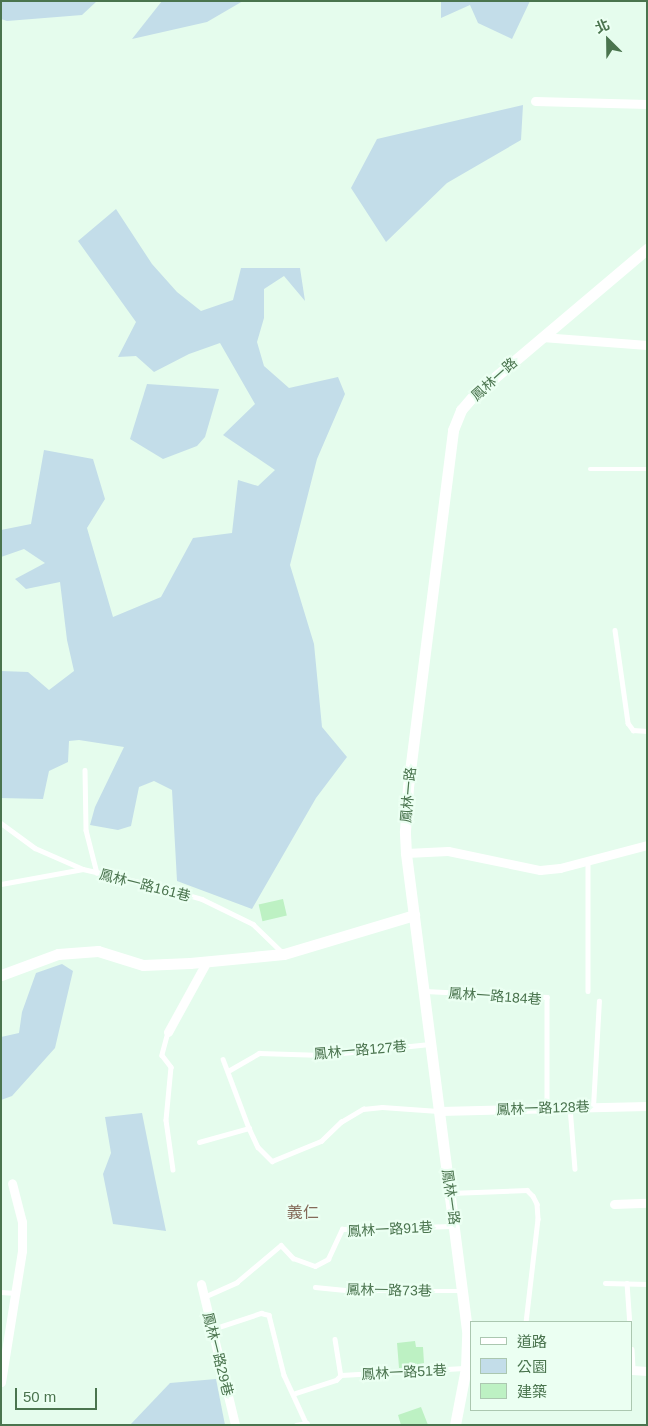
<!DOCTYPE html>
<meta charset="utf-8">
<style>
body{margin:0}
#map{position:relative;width:648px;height:1426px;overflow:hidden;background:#e5fced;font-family:Arial,"Noto Sans TC",sans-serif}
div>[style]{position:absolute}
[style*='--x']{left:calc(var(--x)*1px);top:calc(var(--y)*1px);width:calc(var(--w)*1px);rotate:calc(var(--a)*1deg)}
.green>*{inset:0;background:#c3dde9}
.building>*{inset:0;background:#bdf1c3;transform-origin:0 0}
.service>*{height:4.5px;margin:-2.25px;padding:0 2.25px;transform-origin:2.25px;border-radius:2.25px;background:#fff}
.minor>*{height:9px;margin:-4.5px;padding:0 4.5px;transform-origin:4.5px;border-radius:4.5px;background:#fff}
.tertiary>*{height:11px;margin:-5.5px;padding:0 5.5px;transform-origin:5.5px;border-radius:5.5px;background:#fff}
span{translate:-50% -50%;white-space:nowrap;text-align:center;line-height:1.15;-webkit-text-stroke:4.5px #ebfff2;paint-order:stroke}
.street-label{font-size:14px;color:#4a744e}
.quarter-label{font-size:16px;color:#846a59}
.frame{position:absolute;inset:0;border:2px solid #4a744e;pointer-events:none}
.legend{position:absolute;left:470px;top:1321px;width:162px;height:90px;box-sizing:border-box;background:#ebfff2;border:1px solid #abc7b0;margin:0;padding:6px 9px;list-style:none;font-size:15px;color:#4a744e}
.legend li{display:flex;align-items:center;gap:10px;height:25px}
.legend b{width:25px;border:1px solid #abc7b0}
.north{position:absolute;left:583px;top:15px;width:50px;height:50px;-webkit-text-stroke:4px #ebfff2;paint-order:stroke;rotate:337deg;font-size:14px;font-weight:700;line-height:20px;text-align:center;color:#4a744e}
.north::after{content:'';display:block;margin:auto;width:18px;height:22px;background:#4a744e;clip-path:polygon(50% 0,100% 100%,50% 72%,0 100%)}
.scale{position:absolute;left:15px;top:1388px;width:82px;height:22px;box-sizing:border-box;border:2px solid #4a744e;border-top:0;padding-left:6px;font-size:15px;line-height:18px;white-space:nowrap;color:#4a744e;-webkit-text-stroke:4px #ebfff2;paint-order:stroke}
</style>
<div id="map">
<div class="green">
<div style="clip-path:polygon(1px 1px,97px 1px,82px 15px,7px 21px,1px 19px)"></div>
<div style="clip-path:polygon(162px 1px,243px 1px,207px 22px,132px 39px)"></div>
<div style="clip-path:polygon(441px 1px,530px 1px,512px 39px,478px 23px,470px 5px,441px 18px)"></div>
<div style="clip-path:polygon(523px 105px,521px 140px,447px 183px,386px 242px,351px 188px,377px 139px)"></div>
<div style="clip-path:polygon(116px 209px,152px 264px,177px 292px,201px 311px,233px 300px,241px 268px,300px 268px,305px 301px,284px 276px,264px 289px,264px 318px,257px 342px,264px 366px,289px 388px,338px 377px,345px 394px,317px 459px,290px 565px,314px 644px,322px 727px,347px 757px,316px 798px,252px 909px,177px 881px,172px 790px,154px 781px,139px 787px,131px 826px,118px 830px,90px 825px,95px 807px,124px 747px,79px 740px,69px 741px,68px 762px,49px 771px,43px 799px,1px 798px,1px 671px,28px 672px,49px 690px,74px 671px,67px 640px,60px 582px,26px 589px,15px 579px,45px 563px,24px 549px,1px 557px,1px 530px,31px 524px,44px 450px,93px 459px,105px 499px,87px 528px,113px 617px,161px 597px,193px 538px,232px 533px,238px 480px,258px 486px,275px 470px,223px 435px,255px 404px,220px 343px,189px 354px,154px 372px,136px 356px,118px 357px,136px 322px,78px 241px)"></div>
<div style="clip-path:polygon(147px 384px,219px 389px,205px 437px,197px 446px,163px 459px,130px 439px)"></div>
<div style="clip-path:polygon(62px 964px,73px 971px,55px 1048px,12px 1096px,1px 1100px,1px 1037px,19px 1033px,22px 1012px,36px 973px)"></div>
<div style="clip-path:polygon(142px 1113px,155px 1178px,166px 1231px,113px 1224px,103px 1174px,111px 1153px,105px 1117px)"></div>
<div style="clip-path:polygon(216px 1379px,225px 1425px,130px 1425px,170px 1383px)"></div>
</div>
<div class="building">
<div style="left:283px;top:899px;width:17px;height:25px;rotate:77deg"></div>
<div style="clip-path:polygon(415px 1341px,416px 1347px,423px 1347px,424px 1363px,418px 1364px,418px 1367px,399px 1368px,397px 1343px)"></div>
<div style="clip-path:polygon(421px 1407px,428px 1425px,401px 1425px,398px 1415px)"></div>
</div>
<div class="service">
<div style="--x:590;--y:469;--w:57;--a:0"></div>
<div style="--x:615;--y:630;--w:94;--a:82"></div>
<div style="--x:628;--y:723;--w:9;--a:54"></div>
<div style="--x:633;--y:730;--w:14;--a:4"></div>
<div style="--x:85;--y:770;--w:60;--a:89"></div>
<div style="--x:86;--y:830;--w:44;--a:75.7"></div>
<div style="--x:1;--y:823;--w:42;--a:36.3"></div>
<div style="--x:35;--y:848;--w:52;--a:23.6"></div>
<div style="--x:83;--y:869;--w:76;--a:12.9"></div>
<div style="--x:157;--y:886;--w:47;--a:16.1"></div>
<div style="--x:202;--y:899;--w:57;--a:26.1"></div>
<div style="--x:253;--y:924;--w:42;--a:44"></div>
<div style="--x:588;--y:860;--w:131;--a:90"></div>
<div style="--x:1;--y:884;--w:83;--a:-10.4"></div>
<div style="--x:425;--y:991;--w:122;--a:2.8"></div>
<div style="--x:547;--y:997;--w:111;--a:90"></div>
<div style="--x:168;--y:1032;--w:24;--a:105"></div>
<div style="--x:162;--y:1055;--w:15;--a:53"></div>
<div style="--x:171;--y:1067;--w:53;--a:95.4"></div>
<div style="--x:166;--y:1120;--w:50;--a:82"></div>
<div style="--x:223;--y:1059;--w:74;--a:69.4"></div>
<div style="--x:249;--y:1128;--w:21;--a:65"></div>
<div style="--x:258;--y:1147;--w:20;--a:45"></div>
<div style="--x:272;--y:1161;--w:53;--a:-22.2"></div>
<div style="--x:321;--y:1141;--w:28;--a:-44"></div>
<div style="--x:341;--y:1122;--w:26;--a:-31"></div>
<div style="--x:363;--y:1109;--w:19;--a:-6"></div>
<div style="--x:382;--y:1107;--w:56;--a:4.1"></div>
<div style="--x:228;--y:1071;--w:36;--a:-30"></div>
<div style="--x:259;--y:1053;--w:64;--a:1.8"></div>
<div style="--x:323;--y:1055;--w:107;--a:-5.9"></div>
<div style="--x:570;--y:1107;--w:62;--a:85.4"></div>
<div style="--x:593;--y:1107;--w:106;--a:-86.8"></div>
<div style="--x:199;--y:1142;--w:52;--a:-15.6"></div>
<div style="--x:450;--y:1193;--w:77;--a:-2.2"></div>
<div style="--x:527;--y:1190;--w:8;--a:45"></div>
<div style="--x:533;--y:1196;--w:9;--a:63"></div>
<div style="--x:537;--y:1204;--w:15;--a:86"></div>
<div style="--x:538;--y:1219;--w:104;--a:96.6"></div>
<div style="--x:605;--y:1283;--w:42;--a:1.4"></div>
<div style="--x:627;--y:1283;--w:39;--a:86"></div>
<div style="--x:315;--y:1287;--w:40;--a:5.7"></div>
<div style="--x:355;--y:1291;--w:107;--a:0"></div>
<div style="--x:1;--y:1292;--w:14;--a:4"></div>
<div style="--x:204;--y:1297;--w:36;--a:-24"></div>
<div style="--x:237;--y:1282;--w:57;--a:-40.1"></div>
<div style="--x:281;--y:1245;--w:18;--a:47"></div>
<div style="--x:293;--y:1258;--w:23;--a:20"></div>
<div style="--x:315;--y:1266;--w:15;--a:-28"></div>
<div style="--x:328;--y:1259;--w:33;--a:-65"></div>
<div style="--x:342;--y:1229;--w:111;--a:-1.5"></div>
<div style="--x:213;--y:1329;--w:51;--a:-18.4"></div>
<div style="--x:261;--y:1313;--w:8;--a:14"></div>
<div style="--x:269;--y:1315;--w:62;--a:76"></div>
<div style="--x:284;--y:1375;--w:55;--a:65.3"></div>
<div style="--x:335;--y:1339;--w:36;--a:81"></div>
<div style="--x:341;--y:1375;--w:123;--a:-3.3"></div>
<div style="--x:632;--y:1349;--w:21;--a:87"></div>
<div style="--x:293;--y:1394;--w:45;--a:-18"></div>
<div style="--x:336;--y:1380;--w:7;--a:-45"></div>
<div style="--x:296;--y:1425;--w:11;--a:-10"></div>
</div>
<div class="minor">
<div style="--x:535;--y:101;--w:112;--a:1.5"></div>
<div style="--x:542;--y:337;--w:105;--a:4.4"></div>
<div style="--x:406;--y:853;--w:42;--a:-2.7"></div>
<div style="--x:448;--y:851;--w:94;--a:11.7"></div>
<div style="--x:540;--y:870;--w:20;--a:-6"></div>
<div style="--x:560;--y:868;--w:90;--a:-14.8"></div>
<div style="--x:168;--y:1032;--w:81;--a:-61.2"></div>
<div style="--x:440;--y:1111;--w:207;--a:-1.4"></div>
<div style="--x:614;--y:1204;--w:33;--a:-2"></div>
<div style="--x:201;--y:1284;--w:145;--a:76.4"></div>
<div style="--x:632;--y:1370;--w:15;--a:4"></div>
<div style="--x:1;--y:1382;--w:133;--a:-80.9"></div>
<div style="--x:22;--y:1251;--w:29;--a:-90"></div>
<div style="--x:22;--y:1222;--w:40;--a:-104.4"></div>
</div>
<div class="tertiary">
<div style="--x:1;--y:975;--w:61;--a:-20.2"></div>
<div style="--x:58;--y:954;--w:40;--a:-4.3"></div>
<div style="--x:98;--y:951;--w:47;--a:17.3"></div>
<div style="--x:143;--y:965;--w:47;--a:-2.4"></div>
<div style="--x:190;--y:963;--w:94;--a:-5.5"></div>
<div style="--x:284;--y:954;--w:136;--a:-16.7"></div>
<div style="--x:455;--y:1425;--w:58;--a:-79.1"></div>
<div style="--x:466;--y:1368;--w:38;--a:-88"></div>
<div style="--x:467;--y:1330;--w:481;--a:-97.3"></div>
<div style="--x:406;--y:853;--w:22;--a:-93"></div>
<div style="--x:405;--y:831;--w:44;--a:-86.1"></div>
<div style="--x:408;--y:787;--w:360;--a:-82.8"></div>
<div style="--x:453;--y:430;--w:22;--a:-68"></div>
<div style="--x:461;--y:410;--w:20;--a:-49"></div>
<div style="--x:474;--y:395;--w:226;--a:-40.2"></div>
</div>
<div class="street-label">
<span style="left:494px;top:379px;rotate:-42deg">鳳林一路</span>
<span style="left:408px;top:795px;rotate:-85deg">鳳林一路</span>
<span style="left:145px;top:885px;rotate:14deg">鳳林一路161巷</span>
<span style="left:495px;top:996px;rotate:4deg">鳳林一路184巷</span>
<span style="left:360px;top:1050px;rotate:-5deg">鳳林一路127巷</span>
<span style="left:543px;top:1108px;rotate:-2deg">鳳林一路128巷</span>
<span style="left:451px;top:1197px;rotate:82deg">鳳林一路</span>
<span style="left:390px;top:1229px;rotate:-3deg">鳳林一路91巷</span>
<span style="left:389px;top:1290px;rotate:1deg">鳳林一路73巷</span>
<span style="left:218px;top:1354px;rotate:76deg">鳳林一路29巷</span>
<span style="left:404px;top:1372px;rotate:-3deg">鳳林一路51巷</span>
</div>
<div class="quarter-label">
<span style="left:303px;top:1213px">義仁</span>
</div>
<div class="frame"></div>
<ul class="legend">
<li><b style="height:6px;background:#fff"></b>道路</li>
<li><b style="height:14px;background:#c3dde9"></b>公園</li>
<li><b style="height:14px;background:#bdf1c3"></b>建築</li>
</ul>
<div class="north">北</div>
<div class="scale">50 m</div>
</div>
